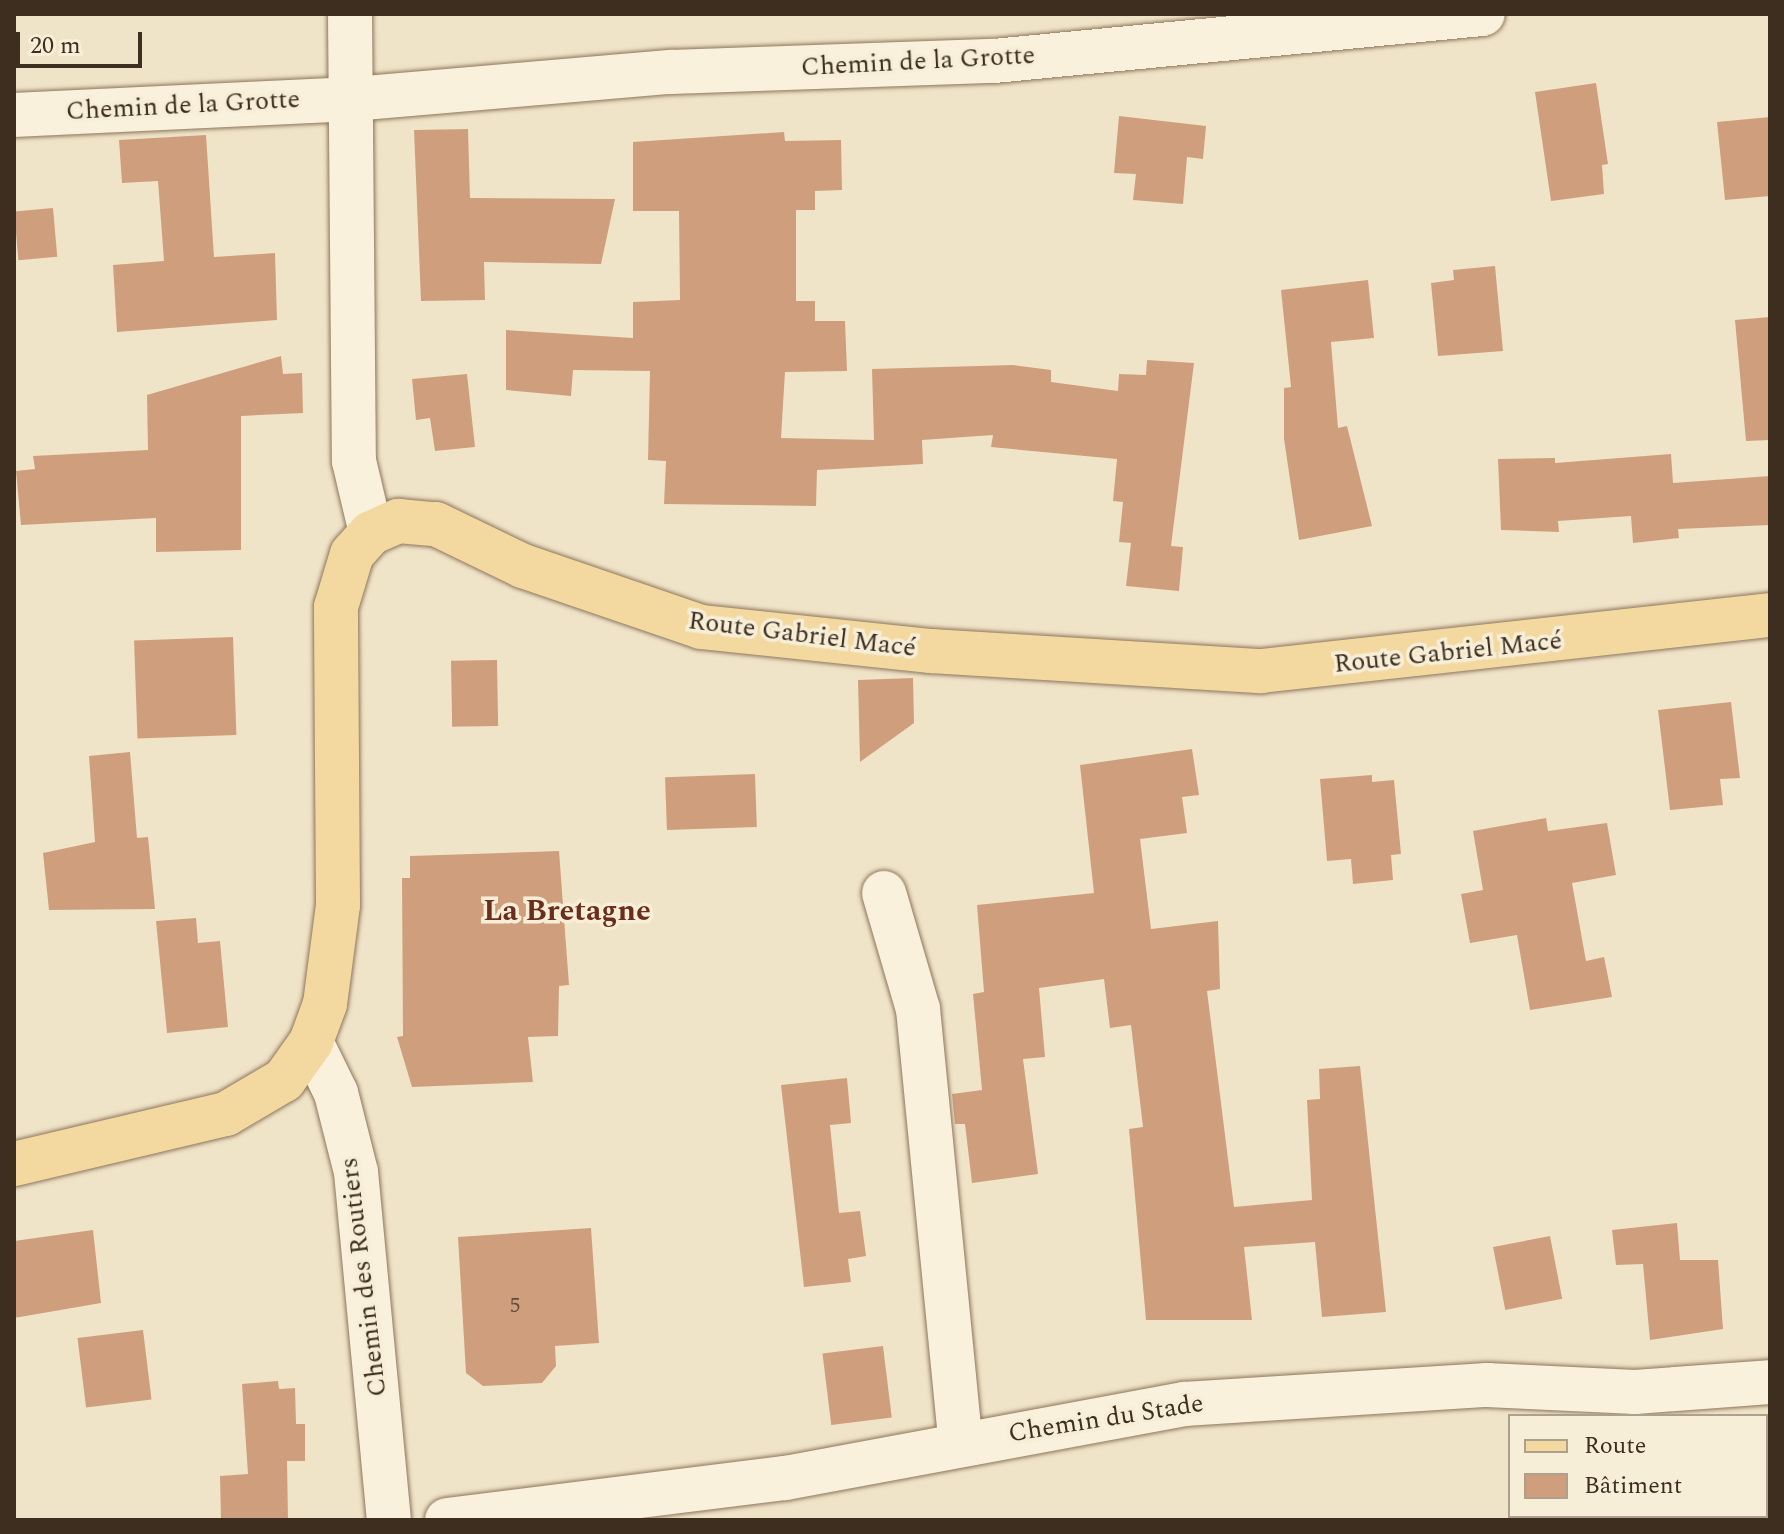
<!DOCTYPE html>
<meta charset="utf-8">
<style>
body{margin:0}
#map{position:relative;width:1784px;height:1534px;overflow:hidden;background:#f0e4c8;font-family:Spectral,serif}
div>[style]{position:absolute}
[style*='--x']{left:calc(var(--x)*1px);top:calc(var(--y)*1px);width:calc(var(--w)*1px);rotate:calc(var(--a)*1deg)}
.building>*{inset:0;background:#cf9f7d;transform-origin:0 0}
.roads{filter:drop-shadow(0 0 2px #8d765c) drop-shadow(0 0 2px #8d765c)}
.minor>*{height:44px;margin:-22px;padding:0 22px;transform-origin:22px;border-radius:22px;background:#faf1dc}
.major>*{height:44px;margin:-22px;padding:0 22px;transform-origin:22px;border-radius:22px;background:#f3d9a0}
span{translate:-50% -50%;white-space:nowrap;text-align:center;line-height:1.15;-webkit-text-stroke:7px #f7eed8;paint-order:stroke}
.number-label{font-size:22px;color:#624a37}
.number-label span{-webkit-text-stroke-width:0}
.street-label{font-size:26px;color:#3d2e20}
.quarter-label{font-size:30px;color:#6b2e1e;font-weight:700}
.frame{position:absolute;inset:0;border:16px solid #3d2e20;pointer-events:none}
.legend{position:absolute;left:1508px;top:1414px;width:260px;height:104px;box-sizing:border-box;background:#f7eed8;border:2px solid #ada18e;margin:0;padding:10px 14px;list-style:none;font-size:24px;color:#3d2e20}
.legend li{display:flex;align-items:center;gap:16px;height:40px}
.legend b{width:40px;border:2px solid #ada18e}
.scale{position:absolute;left:16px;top:32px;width:126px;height:36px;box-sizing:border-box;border:4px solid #3d2e20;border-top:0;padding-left:10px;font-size:24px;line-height:28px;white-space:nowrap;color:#3d2e20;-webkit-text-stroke:6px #f7eed8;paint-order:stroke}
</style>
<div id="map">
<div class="building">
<div style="clip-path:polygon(1596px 83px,1608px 164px,1602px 165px,1604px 194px,1551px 201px,1535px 92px)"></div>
<div style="clip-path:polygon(1119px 116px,1206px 126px,1203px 159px,1187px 157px,1183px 204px,1133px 200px,1136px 174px,1114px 173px)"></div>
<div style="clip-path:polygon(1770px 117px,1770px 196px,1725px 200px,1717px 122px)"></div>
<div style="clip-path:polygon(468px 129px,470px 198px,615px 199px,601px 264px,484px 262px,485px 300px,421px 301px,414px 130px)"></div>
<div style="clip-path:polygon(784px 132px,785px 141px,841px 140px,842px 190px,815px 191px,815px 210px,796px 210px,796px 301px,815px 301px,815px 321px,845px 321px,847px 371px,785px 372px,781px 438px,874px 440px,872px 369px,1013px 365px,1051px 370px,1051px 382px,1118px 391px,1119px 374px,1146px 375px,1147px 360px,1194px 363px,1171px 546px,1183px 547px,1179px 591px,1126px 586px,1131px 543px,1119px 542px,1123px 502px,1113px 501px,1117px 459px,991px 447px,993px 435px,922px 440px,923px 464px,817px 470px,816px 506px,664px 504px,666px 461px,648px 460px,650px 371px,573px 370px,571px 396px,506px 390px,506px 330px,633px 338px,633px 302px,680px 300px,679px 211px,633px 211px,633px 142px)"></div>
<div style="clip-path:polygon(206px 135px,214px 257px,275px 253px,277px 320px,117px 332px,113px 265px,164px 261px,158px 181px,122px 183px,119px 140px)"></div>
<div style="left:53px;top:208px;width:49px;height:39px;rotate:85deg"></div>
<div style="clip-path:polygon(1495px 266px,1503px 351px,1438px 356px,1431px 283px,1454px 280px,1453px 270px)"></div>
<div style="clip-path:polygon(1368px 280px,1374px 338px,1331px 342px,1338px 428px,1347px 426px,1372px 526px,1299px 540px,1284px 439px,1284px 388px,1291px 387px,1281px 290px)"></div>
<div style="clip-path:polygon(1770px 317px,1770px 440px,1746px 441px,1735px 320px)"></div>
<div style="clip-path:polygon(281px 356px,283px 374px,302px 373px,303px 413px,241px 416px,241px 550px,156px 552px,156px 518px,21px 525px,16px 471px,35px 469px,33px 456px,148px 450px,147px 395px)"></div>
<div style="clip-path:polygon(467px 374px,475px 447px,435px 451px,430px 418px,416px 420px,412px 379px)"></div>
<div style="clip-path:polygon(1671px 454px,1673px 483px,1770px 476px,1770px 525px,1678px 529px,1679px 538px,1633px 543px,1631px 516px,1558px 521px,1559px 532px,1501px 530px,1498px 459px,1555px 458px,1555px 463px)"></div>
<div style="left:233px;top:637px;width:98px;height:99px;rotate:88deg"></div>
<div style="left:497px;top:660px;width:66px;height:46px;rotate:89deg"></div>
<div style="clip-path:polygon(913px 678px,914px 723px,860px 762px,858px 680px)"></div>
<div style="clip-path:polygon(1731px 702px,1740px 778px,1720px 779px,1723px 805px,1670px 810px,1658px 710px)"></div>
<div style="clip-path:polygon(1192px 749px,1199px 795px,1182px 797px,1187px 833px,1140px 839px,1151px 929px,1218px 921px,1220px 989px,1207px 991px,1234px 1207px,1312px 1200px,1307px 1100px,1320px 1099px,1319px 1069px,1360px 1066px,1386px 1312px,1322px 1317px,1315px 1242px,1244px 1247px,1252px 1320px,1146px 1320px,1129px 1129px,1143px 1127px,1131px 1025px,1110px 1028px,1104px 979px,1039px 988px,1045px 1057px,1023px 1059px,1038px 1174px,972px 1183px,965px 1124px,955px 1124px,952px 1094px,982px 1090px,973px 994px,984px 992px,977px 905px,1094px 893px,1080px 765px)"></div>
<div style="clip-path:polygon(130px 752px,137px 838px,148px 837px,155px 909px,49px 910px,43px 853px,95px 842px,89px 756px)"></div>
<div style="left:755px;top:774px;width:53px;height:90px;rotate:88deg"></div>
<div style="clip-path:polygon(1372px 775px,1372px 782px,1394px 780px,1401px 854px,1391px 855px,1393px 880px,1353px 884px,1351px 859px,1327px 861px,1320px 779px)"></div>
<div style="clip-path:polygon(1546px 818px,1548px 831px,1607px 823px,1616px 875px,1572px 883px,1586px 961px,1604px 957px,1612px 997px,1530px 1010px,1517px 935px,1470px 943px,1461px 894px,1483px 890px,1473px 831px)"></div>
<div style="clip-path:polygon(559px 851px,569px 985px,559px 986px,558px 1036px,528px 1037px,533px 1082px,412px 1087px,397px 1037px,403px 1036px,402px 878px,410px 878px,410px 856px)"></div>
<div style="clip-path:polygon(196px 918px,198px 943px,220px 941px,228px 1027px,167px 1033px,156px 921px)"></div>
<div style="clip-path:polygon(847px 1078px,851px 1123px,830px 1125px,839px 1213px,860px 1211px,866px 1256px,848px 1259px,851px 1282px,804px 1287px,781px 1085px)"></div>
<div style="clip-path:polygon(1677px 1223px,1680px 1260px,1718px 1260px,1723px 1329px,1650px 1340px,1643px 1264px,1616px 1265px,1612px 1230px)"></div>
<div style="clip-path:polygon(591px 1228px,599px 1343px,555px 1346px,556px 1366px,542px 1383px,483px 1386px,466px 1373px,458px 1237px)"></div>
<div style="clip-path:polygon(93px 1230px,101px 1303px,14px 1318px,14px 1241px)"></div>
<div style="left:1550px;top:1236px;width:64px;height:58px;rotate:79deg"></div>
<div style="left:143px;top:1330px;width:70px;height:66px;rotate:83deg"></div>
<div style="left:883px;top:1346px;width:72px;height:61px;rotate:83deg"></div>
<div style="clip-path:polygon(278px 1381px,279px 1389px,295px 1388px,296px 1424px,305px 1424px,305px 1461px,287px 1461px,288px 1520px,221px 1520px,220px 1476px,248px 1474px,242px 1384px)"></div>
</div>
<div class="roads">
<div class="minor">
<div style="--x:350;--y:14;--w:447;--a:89.5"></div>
<div style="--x:354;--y:461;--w:74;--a:76.7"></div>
<div style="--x:14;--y:115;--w:339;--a:-2.7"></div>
<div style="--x:353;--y:99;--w:319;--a:-4.9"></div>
<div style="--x:671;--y:72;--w:323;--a:-2"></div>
<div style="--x:994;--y:61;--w:491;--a:-5.5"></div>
<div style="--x:884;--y:893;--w:121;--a:73.7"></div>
<div style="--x:918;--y:1009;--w:437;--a:84.4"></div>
<div style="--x:311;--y:1042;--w:57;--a:63.9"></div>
<div style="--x:336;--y:1093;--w:81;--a:75.8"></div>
<div style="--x:356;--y:1172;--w:350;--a:84.6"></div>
<div style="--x:447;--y:1520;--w:341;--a:-7.1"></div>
<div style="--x:785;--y:1478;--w:406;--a:-10.5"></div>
<div style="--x:1184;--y:1404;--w:304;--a:-3.6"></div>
<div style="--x:1487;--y:1385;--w:148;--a:2.7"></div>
<div style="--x:1635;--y:1392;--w:135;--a:-4.2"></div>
</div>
<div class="major">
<div style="--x:14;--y:1164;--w:218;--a:-13.3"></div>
<div style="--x:226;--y:1114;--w:67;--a:-30.4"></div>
<div style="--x:284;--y:1080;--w:47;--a:-54.6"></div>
<div style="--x:311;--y:1042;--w:40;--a:-69.8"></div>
<div style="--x:325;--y:1004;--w:100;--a:-82.5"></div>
<div style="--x:338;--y:905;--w:298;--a:-90.4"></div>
<div style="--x:336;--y:607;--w:55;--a:-73.2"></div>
<div style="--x:352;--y:554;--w:28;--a:-48"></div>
<div style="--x:371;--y:533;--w:30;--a:-24"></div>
<div style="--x:398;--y:521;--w:38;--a:5"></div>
<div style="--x:436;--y:524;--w:97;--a:25.8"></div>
<div style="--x:523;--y:566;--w:188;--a:18.9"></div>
<div style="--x:701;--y:627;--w:231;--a:6"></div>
<div style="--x:931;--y:651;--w:331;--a:3.5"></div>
<div style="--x:1261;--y:671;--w:512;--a:-6.28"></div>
</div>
</div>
<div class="number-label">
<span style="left:515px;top:1306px">5</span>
</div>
<div class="street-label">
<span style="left:918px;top:62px;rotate:-3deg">Chemin de la Grotte</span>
<span style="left:183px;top:106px;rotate:-3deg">Chemin de la Grotte</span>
<span style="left:802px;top:635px;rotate:7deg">Route Gabriel Macé</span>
<span style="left:1448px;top:653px;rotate:-6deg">Route Gabriel Macé</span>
<span style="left:364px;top:1277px;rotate:-97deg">Chemin des Routiers</span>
<span style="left:1106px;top:1419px;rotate:-9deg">Chemin du Stade</span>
</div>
<div class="quarter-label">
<span style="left:567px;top:911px">La Bretagne</span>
</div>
<div class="frame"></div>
<ul class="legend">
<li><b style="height:10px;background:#f3d9a0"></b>Route</li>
<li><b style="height:22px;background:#cf9f7d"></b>Bâtiment</li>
</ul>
<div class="scale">20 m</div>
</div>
